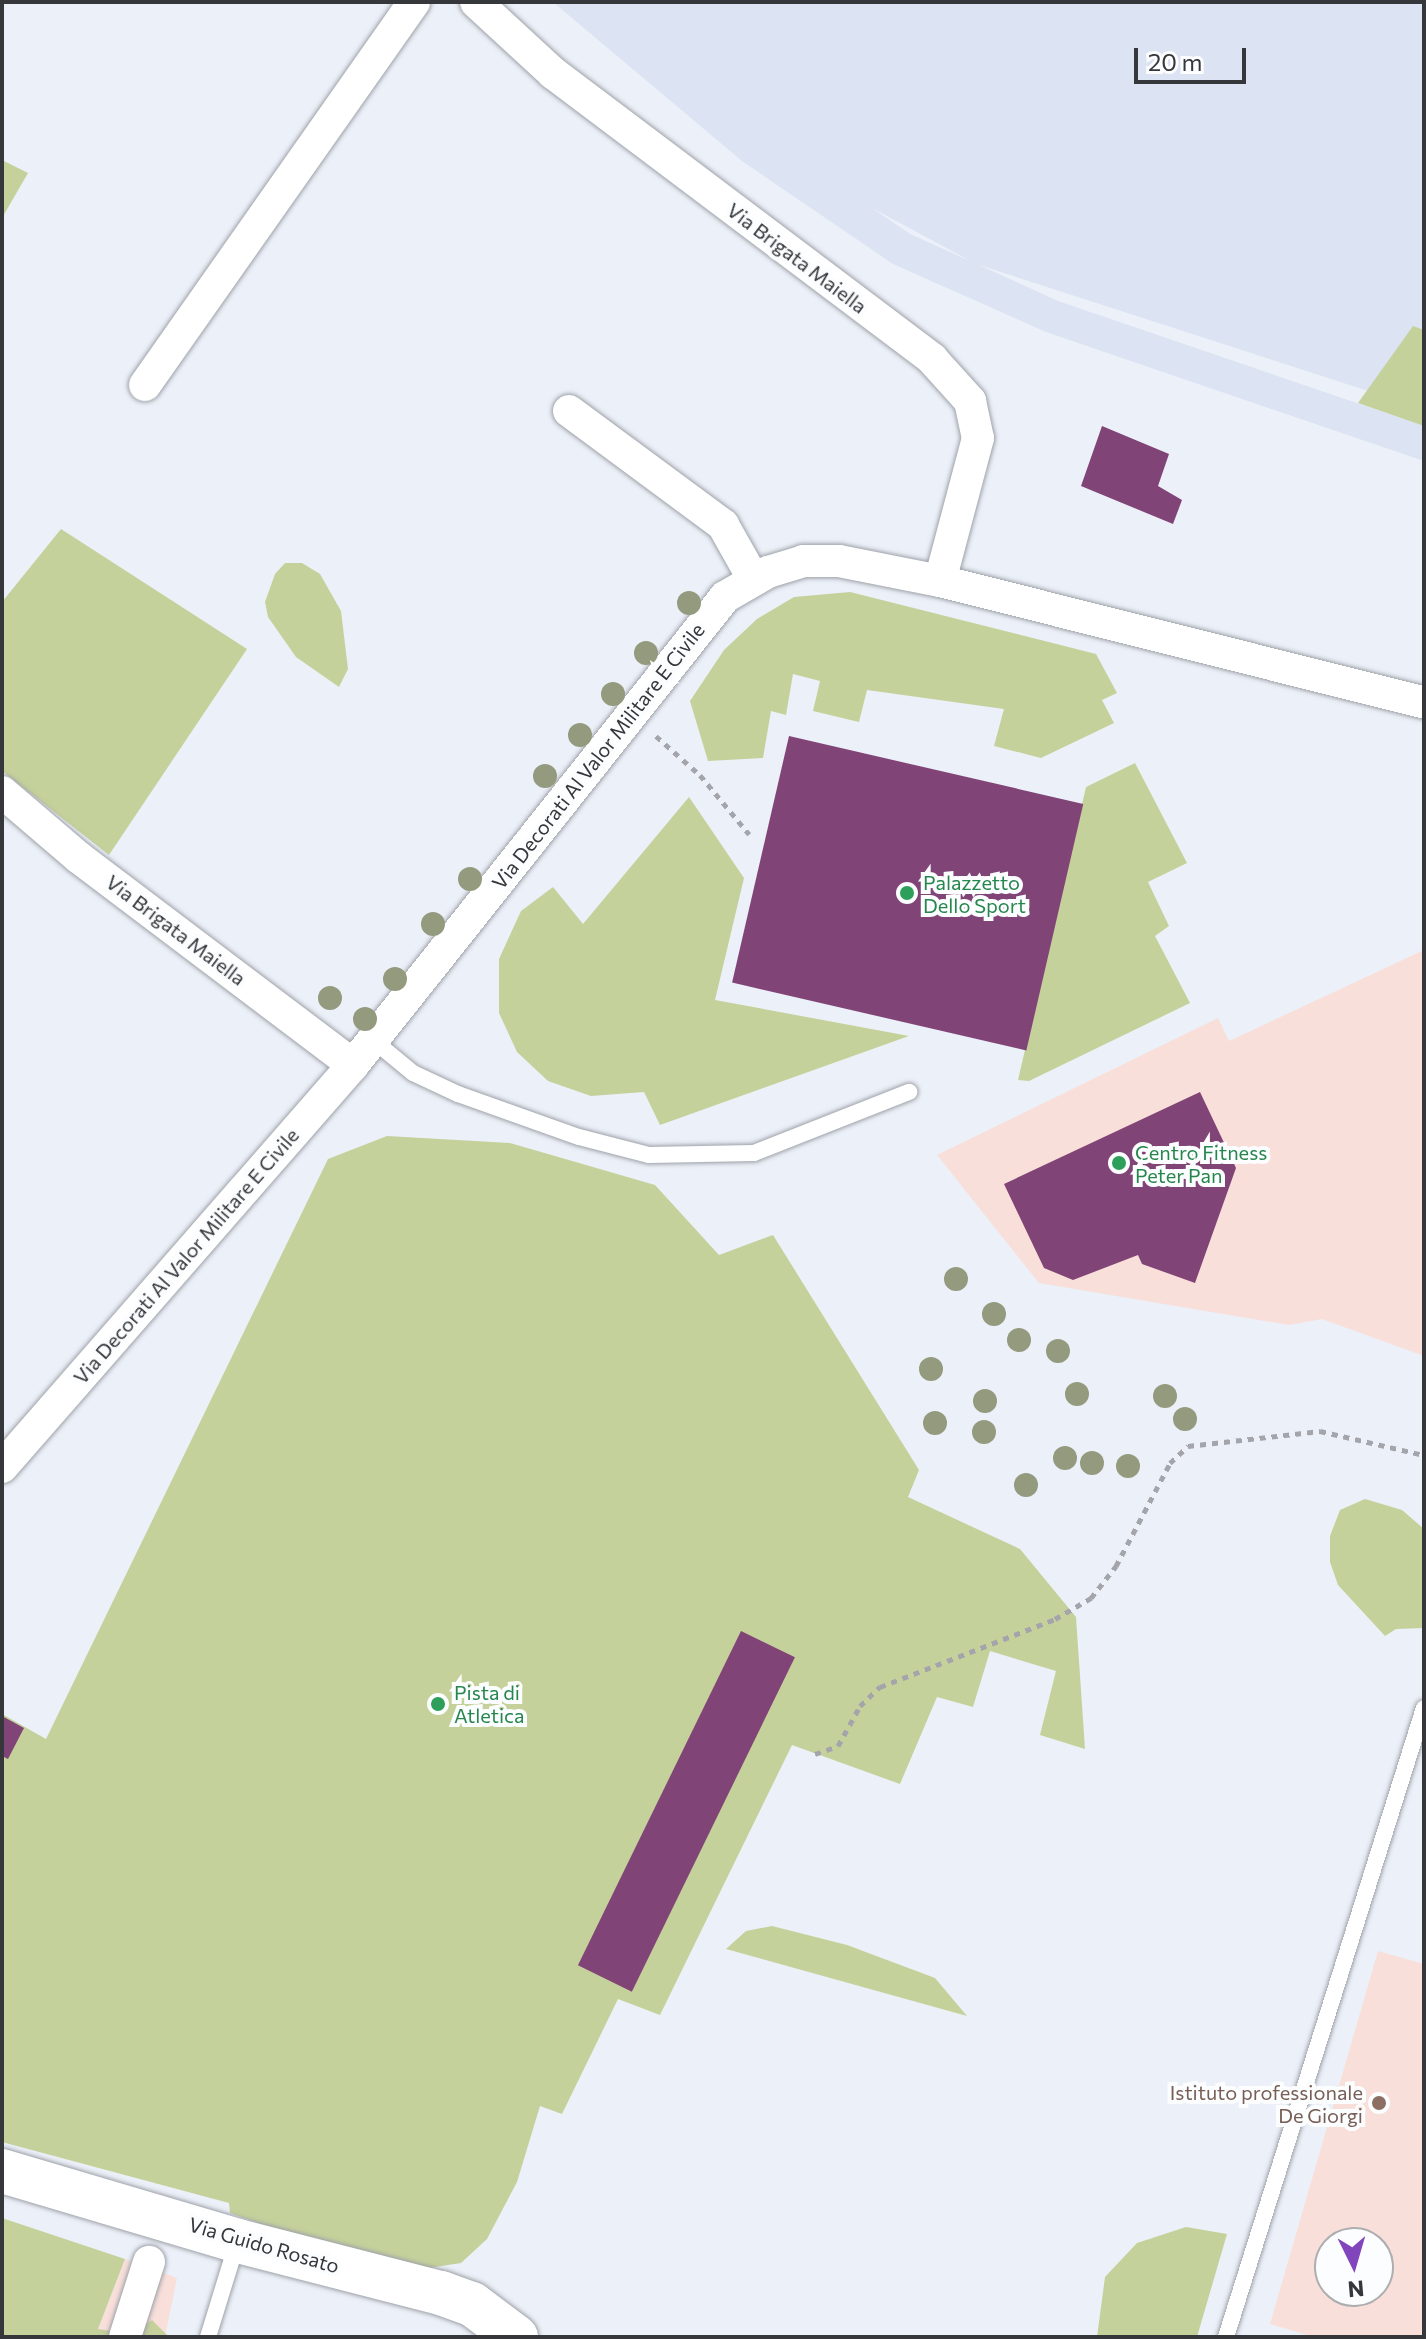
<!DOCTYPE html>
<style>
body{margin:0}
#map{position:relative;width:1426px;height:2339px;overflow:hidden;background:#ecf0f8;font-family:Commissioner,sans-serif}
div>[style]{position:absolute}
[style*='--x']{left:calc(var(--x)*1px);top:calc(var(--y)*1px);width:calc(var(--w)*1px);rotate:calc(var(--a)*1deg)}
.built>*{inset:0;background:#dce3f2}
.education>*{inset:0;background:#f9dfda}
.green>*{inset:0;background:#c5d19b}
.building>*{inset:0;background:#814477;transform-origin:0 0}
.path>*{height:5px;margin-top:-2.5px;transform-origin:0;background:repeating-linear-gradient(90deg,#a3a5ab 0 6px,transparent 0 12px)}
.roads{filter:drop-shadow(0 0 2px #9ea2a9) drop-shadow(0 0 2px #9ea2a9)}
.lane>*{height:16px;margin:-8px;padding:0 8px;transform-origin:8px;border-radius:8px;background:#fff}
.street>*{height:32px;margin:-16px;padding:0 16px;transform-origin:16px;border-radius:16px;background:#fff}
.secondary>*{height:44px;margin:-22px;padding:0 22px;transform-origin:22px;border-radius:22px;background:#fff}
.trees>*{width:24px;height:24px;margin:-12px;border-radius:50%;background:#939a7d}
.dots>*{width:22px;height:22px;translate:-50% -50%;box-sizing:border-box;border:4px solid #fcfdfe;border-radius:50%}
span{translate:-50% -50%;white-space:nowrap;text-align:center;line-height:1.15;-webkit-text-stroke:8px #fcfdfe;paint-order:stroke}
.street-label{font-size:20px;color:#36373a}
.leisure-label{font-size:20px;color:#27864d}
.left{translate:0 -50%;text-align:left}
.education-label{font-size:20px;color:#785e54}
.right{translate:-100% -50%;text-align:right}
.frame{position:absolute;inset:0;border:4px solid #36373a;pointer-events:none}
.north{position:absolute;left:1314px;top:2227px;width:80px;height:80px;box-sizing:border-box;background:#fcfdfe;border:2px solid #adaeb0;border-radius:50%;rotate:175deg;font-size:22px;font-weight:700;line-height:32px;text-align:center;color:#36373a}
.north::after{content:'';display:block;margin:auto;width:28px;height:36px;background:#8246bc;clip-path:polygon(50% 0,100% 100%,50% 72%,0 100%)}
.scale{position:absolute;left:1134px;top:48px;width:112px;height:36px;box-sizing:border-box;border:4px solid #36373a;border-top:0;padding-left:10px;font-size:24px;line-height:28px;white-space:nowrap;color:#36373a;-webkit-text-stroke:6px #fcfdfe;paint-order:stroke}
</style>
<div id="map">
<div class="built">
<div style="clip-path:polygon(evenodd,553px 2px,1424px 2px,1424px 409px,979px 265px,1058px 301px,1424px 426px,1424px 461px,1046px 332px,893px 264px,742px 161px,553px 2px,872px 208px,967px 259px,968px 260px,910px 234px,872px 208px)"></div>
</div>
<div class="education">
<div style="clip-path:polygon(1424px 950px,1424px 1356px,1322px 1319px,1289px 1325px,1039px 1283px,937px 1155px,1218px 1018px,1229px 1041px)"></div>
<div style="clip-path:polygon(evenodd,1378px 1951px,1424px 1964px,1424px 2337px,1314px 2337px,1270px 2324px,1378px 1951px,1330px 2243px,1378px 2243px,1378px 2291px,1330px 2291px,1330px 2243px)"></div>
<div style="clip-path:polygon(125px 2259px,177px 2278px,165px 2337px,69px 2337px,98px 2329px)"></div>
</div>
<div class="green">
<div style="clip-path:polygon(2px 160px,28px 173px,2px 218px)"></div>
<div style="clip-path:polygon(1413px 326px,1424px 330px,1424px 426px,1358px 403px)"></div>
<div style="clip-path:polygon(61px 529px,247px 649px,109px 855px,2px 771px,2px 602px)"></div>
<div style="clip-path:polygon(285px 563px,302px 563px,320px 574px,341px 611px,348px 669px,339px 687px,296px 657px,268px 617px,265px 602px,275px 574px)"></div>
<div style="clip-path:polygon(850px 592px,1096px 654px,1117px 693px,1102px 700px,1114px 723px,1041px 758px,994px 746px,1004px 709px,867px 690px,859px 722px,813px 711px,820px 681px,793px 674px,786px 715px,771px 711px,763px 758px,708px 761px,690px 701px,724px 650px,757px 619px,794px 597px)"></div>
<div style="clip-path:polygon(1135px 763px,1187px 863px,1148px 882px,1169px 926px,1155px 936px,1190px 1003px,1029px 1081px,1018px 1080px,1086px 787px)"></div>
<div style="clip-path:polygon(689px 797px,744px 878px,715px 1000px,909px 1036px,660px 1125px,644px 1092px,591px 1096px,548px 1081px,517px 1052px,499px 1013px,499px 959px,521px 911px,553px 887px,583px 924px)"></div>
<div style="clip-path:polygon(387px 1136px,510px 1143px,655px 1185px,719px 1255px,773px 1235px,919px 1470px,908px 1497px,1020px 1549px,1076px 1617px,1085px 1749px,1040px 1735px,1056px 1671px,990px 1651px,973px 1707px,937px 1697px,900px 1784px,792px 1745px,660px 2015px,618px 1999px,562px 2114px,540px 2106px,517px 2182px,487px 2239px,461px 2263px,416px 2270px,337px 2251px,230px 2213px,229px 2203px,2px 2142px,2px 1714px,46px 1739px,328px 1159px)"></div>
<div style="clip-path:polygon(1365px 1499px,1402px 1510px,1424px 1529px,1424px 1628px,1396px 1629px,1385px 1636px,1338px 1585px,1330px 1562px,1330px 1536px,1340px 1510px)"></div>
<div style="clip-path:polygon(772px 1926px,847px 1945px,935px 1978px,967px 2016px,726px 1949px,746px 1931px)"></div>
<div style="clip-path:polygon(2px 2218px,125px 2259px,98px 2329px,132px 2334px,152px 2320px,169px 2337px,2px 2337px)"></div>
<div style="clip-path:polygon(1186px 2227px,1227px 2234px,1197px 2337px,1097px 2337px,1105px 2277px,1137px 2243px)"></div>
</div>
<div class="building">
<div style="clip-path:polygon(1102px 426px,1169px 454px,1158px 486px,1182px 500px,1173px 524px,1081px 486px)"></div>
<div style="left:789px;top:736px;width:302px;height:253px;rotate:13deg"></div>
<div style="clip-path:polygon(1200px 1092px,1236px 1168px,1195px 1283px,1142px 1264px,1138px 1255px,1073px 1280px,1044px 1268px,1004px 1184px)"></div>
<div style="left:741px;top:1631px;width:60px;height:372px;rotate:26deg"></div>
<div style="clip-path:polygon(2px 1716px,24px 1728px,8px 1759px,2px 1756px)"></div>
</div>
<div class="path">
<div style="--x:656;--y:736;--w:59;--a:41.6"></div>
<div style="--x:700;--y:775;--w:77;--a:50.3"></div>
<div style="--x:815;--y:1754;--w:24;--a:-19"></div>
<div style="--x:838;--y:1746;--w:46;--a:-61.2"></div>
<div style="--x:860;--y:1706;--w:28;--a:-44"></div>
<div style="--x:880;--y:1687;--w:188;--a:-21.2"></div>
<div style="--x:1055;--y:1619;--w:42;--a:-30.3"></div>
<div style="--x:1091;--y:1598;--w:41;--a:-52"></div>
<div style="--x:1116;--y:1566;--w:116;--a:-62.3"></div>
<div style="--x:1170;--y:1463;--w:25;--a:-43"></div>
<div style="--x:1188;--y:1446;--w:133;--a:-6.5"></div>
<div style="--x:1320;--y:1431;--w:107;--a:13"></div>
</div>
<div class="roads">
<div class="lane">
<div style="--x:373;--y:1040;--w:52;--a:39.5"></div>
<div style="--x:413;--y:1073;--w:50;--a:25"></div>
<div style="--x:458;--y:1094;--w:128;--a:19.6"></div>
<div style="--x:579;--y:1137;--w:72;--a:14.4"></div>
<div style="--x:649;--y:1155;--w:105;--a:-1.1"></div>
<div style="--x:754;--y:1153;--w:167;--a:-21.5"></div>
<div style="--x:208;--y:2337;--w:98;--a:-72.9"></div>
<div style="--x:1226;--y:2337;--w:659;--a:-72.53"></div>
</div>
<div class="street">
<div style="--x:476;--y:2;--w:105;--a:42.7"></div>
<div style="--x:553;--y:73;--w:475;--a:37"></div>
<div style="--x:932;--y:359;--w:57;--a:47.9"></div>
<div style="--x:970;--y:401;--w:38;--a:78"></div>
<div style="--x:978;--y:438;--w:148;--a:104.9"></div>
<div style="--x:145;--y:385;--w:468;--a:-54.9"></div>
<div style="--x:569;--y:411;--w:192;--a:36.5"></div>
<div style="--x:723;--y:525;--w:63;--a:60.6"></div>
<div style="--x:2;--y:792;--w:100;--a:40.5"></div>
<div style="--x:78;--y:857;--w:345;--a:37.1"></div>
<div style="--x:2;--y:1467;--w:534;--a:-48.87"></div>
<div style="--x:353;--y:1065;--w:598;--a:-51.52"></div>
<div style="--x:725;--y:597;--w:50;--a:-30.2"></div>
<div style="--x:768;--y:572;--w:37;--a:-17"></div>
<div style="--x:803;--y:561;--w:36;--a:0"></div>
<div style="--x:839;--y:561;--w:103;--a:11.2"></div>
<div style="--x:940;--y:581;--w:499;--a:14.1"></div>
<div style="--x:125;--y:2337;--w:79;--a:-72.3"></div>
</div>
<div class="secondary">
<div style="--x:2;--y:2171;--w:246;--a:16.5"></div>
<div style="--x:238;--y:2241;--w:210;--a:14.4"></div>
<div style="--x:441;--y:2293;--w:33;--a:20"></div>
<div style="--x:472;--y:2304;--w:55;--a:36.9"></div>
</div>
</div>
<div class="trees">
<div style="left:689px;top:603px"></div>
<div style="left:646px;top:653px"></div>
<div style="left:613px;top:694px"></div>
<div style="left:580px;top:735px"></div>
<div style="left:545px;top:776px"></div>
<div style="left:470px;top:879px"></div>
<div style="left:433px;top:924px"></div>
<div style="left:395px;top:979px"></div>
<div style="left:330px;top:998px"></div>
<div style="left:365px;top:1019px"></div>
<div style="left:956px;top:1279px"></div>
<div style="left:994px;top:1314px"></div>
<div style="left:1019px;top:1340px"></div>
<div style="left:1058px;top:1351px"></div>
<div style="left:931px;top:1369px"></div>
<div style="left:1077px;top:1394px"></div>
<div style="left:1165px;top:1396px"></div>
<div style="left:985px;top:1401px"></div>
<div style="left:1185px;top:1419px"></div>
<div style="left:935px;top:1423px"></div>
<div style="left:984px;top:1432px"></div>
<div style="left:1065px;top:1458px"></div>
<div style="left:1092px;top:1463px"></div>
<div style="left:1128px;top:1466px"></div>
<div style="left:1026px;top:1485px"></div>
</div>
<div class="dots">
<div style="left:907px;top:893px;background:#2e9e5b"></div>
<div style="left:1119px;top:1163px;background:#2e9e5b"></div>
<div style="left:438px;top:1704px;background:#2e9e5b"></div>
<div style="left:1379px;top:2103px;background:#8d6e63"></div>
</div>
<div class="street-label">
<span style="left:797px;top:258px;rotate:37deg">Via Brigata Maiella</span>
<span style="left:598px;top:756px;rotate:-52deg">Via Decorati Al Valor Militare E Civile</span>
<span style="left:176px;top:930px;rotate:37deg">Via Brigata Maiella</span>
<span style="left:186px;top:1256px;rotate:-49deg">Via Decorati Al Valor Militare E Civile</span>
<span style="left:264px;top:2245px;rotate:16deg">Via Guido Rosato</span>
</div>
<div class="leisure-label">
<span class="left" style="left:923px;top:894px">Palazzetto<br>Dello Sport</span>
<span class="left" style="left:1135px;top:1164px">Centro Fitness<br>Peter Pan</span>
<span class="left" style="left:454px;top:1704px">Pista di<br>Atletica</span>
</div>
<div class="education-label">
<span class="right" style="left:1363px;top:2104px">Istituto professionale<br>De Giorgi</span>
</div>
<div class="frame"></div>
<div class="north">N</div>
<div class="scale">20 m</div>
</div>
